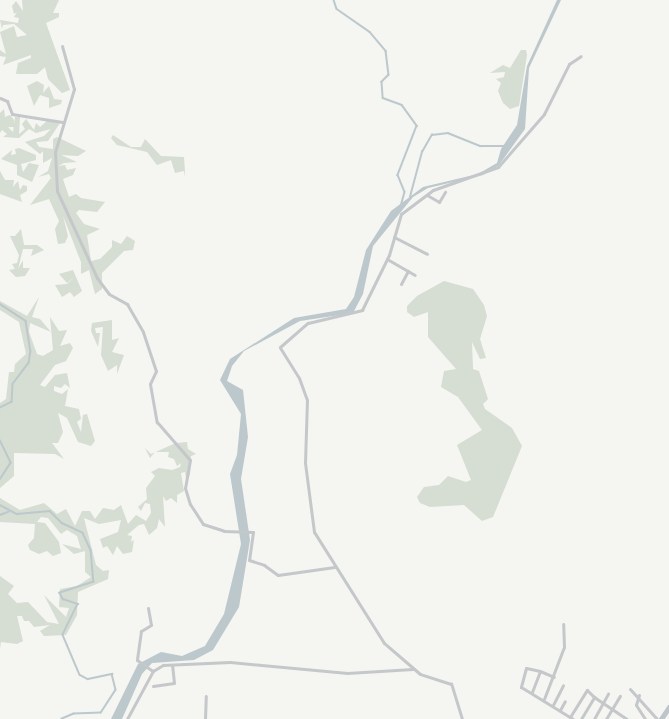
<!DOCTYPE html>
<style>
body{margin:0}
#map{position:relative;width:669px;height:719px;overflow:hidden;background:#f5f5f1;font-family:Barlow,sans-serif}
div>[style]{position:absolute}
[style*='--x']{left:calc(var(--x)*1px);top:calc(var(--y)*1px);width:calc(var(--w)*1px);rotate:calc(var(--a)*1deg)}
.green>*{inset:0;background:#d6ddd2}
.water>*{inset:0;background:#bcc8cc}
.stream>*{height:1.5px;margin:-0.75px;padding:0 0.75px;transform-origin:0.75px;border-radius:0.75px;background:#bcc8cc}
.minor>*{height:3px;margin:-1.5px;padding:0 1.5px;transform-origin:1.5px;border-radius:1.5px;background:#c5c8cb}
.major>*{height:4.5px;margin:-2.25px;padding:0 2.25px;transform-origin:2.25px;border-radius:2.25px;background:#bdc5cb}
span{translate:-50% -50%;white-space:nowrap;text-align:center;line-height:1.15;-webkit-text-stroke:6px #fff;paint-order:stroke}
</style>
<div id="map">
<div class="green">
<div style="clip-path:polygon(22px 0,59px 0,53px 13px,59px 13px,59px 17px,46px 23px,70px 90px,62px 93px,48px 79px,45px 67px,37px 74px,16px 74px,18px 63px,31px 58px,31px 55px,3px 65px,6px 57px,0 56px,0 50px,6px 54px,0 32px,14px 26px,17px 37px,27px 35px,14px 24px,3px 25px,2px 29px,0 20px,18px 23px,19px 18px,14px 17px,17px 12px,14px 14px,12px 6px,16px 1px,23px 11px)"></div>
<div style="clip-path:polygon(521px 50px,526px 50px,527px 55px,519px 106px,510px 109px,503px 103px,498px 91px,501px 83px,496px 79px,504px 77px,505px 72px,490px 73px,503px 65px,510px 68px)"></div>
<div style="clip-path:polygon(37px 81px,44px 85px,43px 93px,49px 86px,54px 99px,62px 100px,61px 104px,49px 108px,49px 98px,40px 95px,34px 106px,27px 86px)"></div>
<div style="clip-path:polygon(4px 109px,5px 117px,10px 115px,14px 120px,14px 127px,8px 127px,13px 132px,15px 117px,20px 117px,19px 134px,25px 129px,22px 124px,26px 119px,34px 130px,36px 123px,40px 127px,48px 120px,60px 123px,48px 141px,36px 142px,39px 147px,53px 149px,53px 139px,57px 137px,86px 151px,78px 156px,61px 155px,77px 162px,64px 163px,58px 166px,65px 165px,67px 170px,76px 168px,73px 175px,63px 179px,69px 197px,76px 194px,81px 198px,105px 202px,97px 212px,79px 210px,76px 213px,84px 224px,100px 229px,87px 235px,91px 261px,100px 259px,112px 247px,112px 240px,121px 244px,127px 236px,135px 241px,133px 250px,124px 251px,102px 273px,102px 289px,95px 294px,89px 270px,81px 274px,81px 262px,63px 216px,68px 236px,65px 243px,58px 244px,55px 229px,59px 221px,49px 199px,30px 205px,51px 178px,49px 174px,38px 177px,48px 171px,52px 158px,43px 163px,43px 151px,40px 154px,25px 142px,44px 136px,51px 129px,36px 133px,29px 129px,19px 138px,3px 137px,7px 134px,2px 130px,0 133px,0 113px)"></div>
<div style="clip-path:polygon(113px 135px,131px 147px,141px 147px,145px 139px,161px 156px,184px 157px,185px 172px,185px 177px,184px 171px,175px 173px,171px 160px,157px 165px,147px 152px,117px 145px,111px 138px)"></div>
<div style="clip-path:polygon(19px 148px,36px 155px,36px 160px,21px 164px,23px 172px,29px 163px,39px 165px,32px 182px,17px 175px,17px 165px,1px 159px,12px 150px,11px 155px,16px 154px,15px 149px)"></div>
<div style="clip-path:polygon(0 171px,5px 180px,14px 180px,13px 187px,18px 181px,20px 190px,23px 185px,27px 186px,27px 191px,20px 195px,22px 202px,0 194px)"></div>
<div style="clip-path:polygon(21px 229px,24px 245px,37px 245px,44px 250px,31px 256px,33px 249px,23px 249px,18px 269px,23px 260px,23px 268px,30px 268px,25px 276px,16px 277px,9px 270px,15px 269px,12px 264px,17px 263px,19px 255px,10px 236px,15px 236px)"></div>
<div style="clip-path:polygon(73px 270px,82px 291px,74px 297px,70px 292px,62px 297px,55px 285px,67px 284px,74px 277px,67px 283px,59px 274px)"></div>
<div style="clip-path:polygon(444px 281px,473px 289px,484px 305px,487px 316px,480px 339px,486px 358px,480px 359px,472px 342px,473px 369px,479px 371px,488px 399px,483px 404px,485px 409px,512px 428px,522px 446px,493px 517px,482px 521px,464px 505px,430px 507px,420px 503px,417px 497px,424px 487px,439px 485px,448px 476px,466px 482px,471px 480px,457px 445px,482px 430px,458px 397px,441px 387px,444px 371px,456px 369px,428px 337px,428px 312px,414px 317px,407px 312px,407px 306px,417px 296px)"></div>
<div style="clip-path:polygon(39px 297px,32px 317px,40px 319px,51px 332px,30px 323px,29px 332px,37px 354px,43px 356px,53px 350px,50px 317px,59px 331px,67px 330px,60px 346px,70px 343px,73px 348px,66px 361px,55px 365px,40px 385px,45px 387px,55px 375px,67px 373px,70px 388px,65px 384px,61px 388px,54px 386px,54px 391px,62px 394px,68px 389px,65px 406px,79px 409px,81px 419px,77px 422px,81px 432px,83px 415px,87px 414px,95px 441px,91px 446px,78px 442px,67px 418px,58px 413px,63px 432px,58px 443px,52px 443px,64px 459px,55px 454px,14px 453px,14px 476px,0 488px,0 403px,6px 399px,9px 372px,14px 372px,15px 364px,26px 354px,19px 322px,0 310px,0 301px,27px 316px)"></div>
<div style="clip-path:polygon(112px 320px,112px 340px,119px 338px,112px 352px,124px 355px,117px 374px,117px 365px,108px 371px,101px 355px,103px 327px,95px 328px,96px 333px,100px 333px,98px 347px,91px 331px,92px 323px)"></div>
<div style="clip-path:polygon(187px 442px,188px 449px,196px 454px,191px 456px,190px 475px,186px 478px,185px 472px,181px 473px,184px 491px,177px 495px,177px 503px,171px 498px,166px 501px,163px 496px,165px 527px,159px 519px,157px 528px,149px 535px,144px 524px,139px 525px,127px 535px,132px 536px,131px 542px,134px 540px,132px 552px,123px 554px,117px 546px,113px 555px,107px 546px,103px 548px,100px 539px,118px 532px,121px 520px,99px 524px,84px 518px,96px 565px,103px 571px,109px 570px,108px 579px,78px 592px,77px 615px,66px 635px,44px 636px,40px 631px,50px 625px,34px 627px,29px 621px,24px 621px,22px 616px,17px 616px,23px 641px,17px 644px,1px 642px,0 649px,0 576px,14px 586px,8px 594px,17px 603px,28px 602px,47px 622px,59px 624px,44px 595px,66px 617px,69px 608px,59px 607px,60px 589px,77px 586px,91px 577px,85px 572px,85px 551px,74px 554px,62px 544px,81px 549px,77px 536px,67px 530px,61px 534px,48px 518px,41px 517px,37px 522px,45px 523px,59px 542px,61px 553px,53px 556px,47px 551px,39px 554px,30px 550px,28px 545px,34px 538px,35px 524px,0 522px,0 498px,20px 510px,44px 503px,57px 514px,66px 509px,75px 526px,82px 511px,90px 511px,95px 519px,103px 508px,114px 510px,121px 505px,128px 524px,136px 515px,146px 521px,151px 513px,150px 504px,145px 503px,141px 511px,138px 507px,147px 499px,146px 488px,155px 476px,151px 472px,159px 468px,172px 470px,180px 467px,181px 463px,177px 466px,174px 459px,168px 457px,169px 452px,155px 452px,150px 458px,145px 448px,151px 454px,176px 443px)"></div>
</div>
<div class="water">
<div style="clip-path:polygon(557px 0,561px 0,529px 68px,525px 129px,499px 165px,483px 175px,428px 188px,413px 197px,373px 246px,363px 294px,353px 313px,300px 321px,244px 351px,232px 366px,227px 381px,243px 390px,248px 437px,241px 479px,250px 540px,239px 607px,213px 650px,194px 660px,152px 663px,142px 674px,122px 719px,111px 719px,138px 664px,161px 652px,182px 656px,205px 646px,224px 614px,241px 544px,230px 474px,237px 455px,241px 414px,220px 380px,230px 359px,294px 318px,346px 309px,354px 297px,366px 250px,391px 211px,423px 187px,478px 174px,497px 163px,501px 149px,517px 125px,527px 66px)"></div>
</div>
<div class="stream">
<div style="--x:334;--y:0;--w:9;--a:72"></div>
<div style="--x:337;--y:9;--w:40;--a:34.9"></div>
<div style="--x:370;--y:32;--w:25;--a:50"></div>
<div style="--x:386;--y:51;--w:24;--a:83"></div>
<div style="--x:389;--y:75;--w:10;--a:135"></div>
<div style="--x:382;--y:82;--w:16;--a:86"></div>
<div style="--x:383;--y:98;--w:20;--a:20"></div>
<div style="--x:402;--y:105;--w:26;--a:54"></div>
<div style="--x:417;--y:126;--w:53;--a:111.2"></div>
<div style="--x:398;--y:175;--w:18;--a:68"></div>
<div style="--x:405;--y:192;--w:16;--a:105"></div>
<div style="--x:410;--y:197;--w:47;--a:-75.1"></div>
<div style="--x:422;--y:152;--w:20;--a:-60"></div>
<div style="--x:432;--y:135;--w:16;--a:-7"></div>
<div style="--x:448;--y:133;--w:35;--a:22"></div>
<div style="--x:480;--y:146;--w:24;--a:0"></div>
<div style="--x:0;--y:304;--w:31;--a:33"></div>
<div style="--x:26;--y:321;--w:30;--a:81"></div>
<div style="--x:31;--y:351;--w:12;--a:99"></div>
<div style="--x:29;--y:363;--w:26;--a:127"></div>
<div style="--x:13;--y:384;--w:18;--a:93"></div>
<div style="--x:12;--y:402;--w:13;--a:153"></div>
<div style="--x:0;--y:440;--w:25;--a:64"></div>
<div style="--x:11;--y:463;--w:20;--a:123"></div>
<div style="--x:0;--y:505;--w:19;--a:28"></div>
<div style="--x:17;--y:514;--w:33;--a:-5"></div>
<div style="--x:50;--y:511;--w:17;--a:45"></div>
<div style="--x:62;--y:523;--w:23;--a:25"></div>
<div style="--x:83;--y:533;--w:19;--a:65"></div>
<div style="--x:91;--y:550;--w:32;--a:85"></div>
<div style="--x:94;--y:582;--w:36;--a:162"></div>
<div style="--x:60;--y:593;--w:7;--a:63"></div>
<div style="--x:63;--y:599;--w:16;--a:18"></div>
<div style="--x:78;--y:604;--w:34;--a:116"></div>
<div style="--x:63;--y:635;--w:43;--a:67"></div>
<div style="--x:80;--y:675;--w:9;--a:27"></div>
<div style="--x:88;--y:679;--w:25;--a:-12"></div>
<div style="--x:112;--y:674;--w:16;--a:76"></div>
<div style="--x:116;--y:690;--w:27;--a:123"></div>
<div style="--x:101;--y:713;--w:27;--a:178"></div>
<div style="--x:74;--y:714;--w:13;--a:157"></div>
<div style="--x:0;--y:515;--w:9;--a:-21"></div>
</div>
<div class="minor">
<div style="--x:62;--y:46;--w:45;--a:74.4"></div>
<div style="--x:74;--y:89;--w:66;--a:106.8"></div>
<div style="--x:55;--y:152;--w:39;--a:87"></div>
<div style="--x:57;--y:191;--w:96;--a:65.3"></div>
<div style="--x:97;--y:278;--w:20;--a:53"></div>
<div style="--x:109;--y:294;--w:21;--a:29"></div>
<div style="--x:127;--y:304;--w:32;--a:60"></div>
<div style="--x:143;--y:332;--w:41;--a:71.6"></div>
<div style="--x:156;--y:371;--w:14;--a:115"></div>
<div style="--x:150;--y:384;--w:39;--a:80"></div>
<div style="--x:157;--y:422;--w:50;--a:49"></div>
<div style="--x:190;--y:460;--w:28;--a:100"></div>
<div style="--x:185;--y:488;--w:17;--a:73"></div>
<div style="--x:190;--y:504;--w:24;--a:57"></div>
<div style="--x:203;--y:524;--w:22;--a:18"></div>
<div style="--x:224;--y:531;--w:29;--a:2"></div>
<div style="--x:253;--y:532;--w:28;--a:98"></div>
<div style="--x:249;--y:560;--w:16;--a:18"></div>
<div style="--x:264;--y:565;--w:17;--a:36"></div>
<div style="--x:278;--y:575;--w:57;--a:-8.1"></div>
<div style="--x:0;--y:98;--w:8;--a:23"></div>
<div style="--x:7;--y:101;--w:14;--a:69"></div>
<div style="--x:12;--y:114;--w:51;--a:9.1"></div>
<div style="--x:427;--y:195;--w:14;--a:30"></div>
<div style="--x:439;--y:202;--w:12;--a:-59"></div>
<div style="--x:394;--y:237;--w:37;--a:27"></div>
<div style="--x:387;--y:259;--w:32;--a:30"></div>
<div style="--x:401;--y:284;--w:15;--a:-62"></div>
<div style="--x:148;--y:608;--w:17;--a:80"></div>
<div style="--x:151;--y:625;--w:12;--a:149"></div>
<div style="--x:141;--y:631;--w:29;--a:98"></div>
<div style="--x:137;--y:660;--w:19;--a:35"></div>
<div style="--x:540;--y:671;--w:14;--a:-168"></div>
<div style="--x:526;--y:668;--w:20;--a:105"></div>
<div style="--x:521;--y:687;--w:61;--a:31.6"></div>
<div style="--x:153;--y:686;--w:21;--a:-8"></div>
<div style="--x:174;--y:683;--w:18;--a:-96"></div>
<div style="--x:630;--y:689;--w:40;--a:48"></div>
<div style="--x:532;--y:692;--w:22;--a:-69"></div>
<div style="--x:540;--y:671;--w:15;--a:23"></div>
<div style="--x:639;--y:695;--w:10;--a:107"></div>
<div style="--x:636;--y:705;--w:17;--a:57"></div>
<div style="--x:544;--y:699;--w:56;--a:-69"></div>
<div style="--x:564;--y:647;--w:23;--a:-92"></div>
<div style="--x:553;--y:705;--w:22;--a:-63"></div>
<div style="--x:560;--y:710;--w:10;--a:-61"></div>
<div style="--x:570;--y:717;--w:32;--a:-58"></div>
<div style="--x:587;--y:690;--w:10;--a:45"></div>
<div style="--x:127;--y:719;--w:55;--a:-61.6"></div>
<div style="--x:153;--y:671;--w:12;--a:-31"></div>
<div style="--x:163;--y:665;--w:67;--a:-2.6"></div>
<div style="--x:230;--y:662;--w:118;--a:5.4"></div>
<div style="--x:347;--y:673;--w:66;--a:-3.5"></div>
<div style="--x:205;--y:719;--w:23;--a:-88"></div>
<div style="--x:462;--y:719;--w:37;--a:-107"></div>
<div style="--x:451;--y:684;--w:33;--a:-162"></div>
<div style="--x:420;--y:674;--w:48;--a:-139.3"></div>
<div style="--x:384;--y:643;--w:131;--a:-122.2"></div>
<div style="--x:314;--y:532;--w:70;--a:-97.4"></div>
<div style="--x:305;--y:463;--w:63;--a:-88.2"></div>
<div style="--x:307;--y:400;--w:23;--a:-110"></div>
<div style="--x:299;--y:378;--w:36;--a:-122"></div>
<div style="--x:280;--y:347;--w:37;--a:-41"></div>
<div style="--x:308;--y:323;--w:56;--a:-13.5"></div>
<div style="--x:362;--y:310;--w:61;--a:-63.9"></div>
<div style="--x:389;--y:255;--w:43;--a:-73.7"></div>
<div style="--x:401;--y:214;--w:40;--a:-37"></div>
<div style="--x:433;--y:190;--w:69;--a:-19.5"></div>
<div style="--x:498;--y:167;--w:70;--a:-49"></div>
<div style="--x:544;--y:114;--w:56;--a:-63.4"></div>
<div style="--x:569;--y:64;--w:14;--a:-34"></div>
<div style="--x:581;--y:719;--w:26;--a:-59"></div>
<div style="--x:594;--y:697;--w:40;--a:34"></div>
<div style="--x:594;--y:719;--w:29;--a:-61"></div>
<div style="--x:606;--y:719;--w:27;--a:-59"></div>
</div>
<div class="major">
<div style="--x:661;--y:719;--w:14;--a:-56"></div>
</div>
</div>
